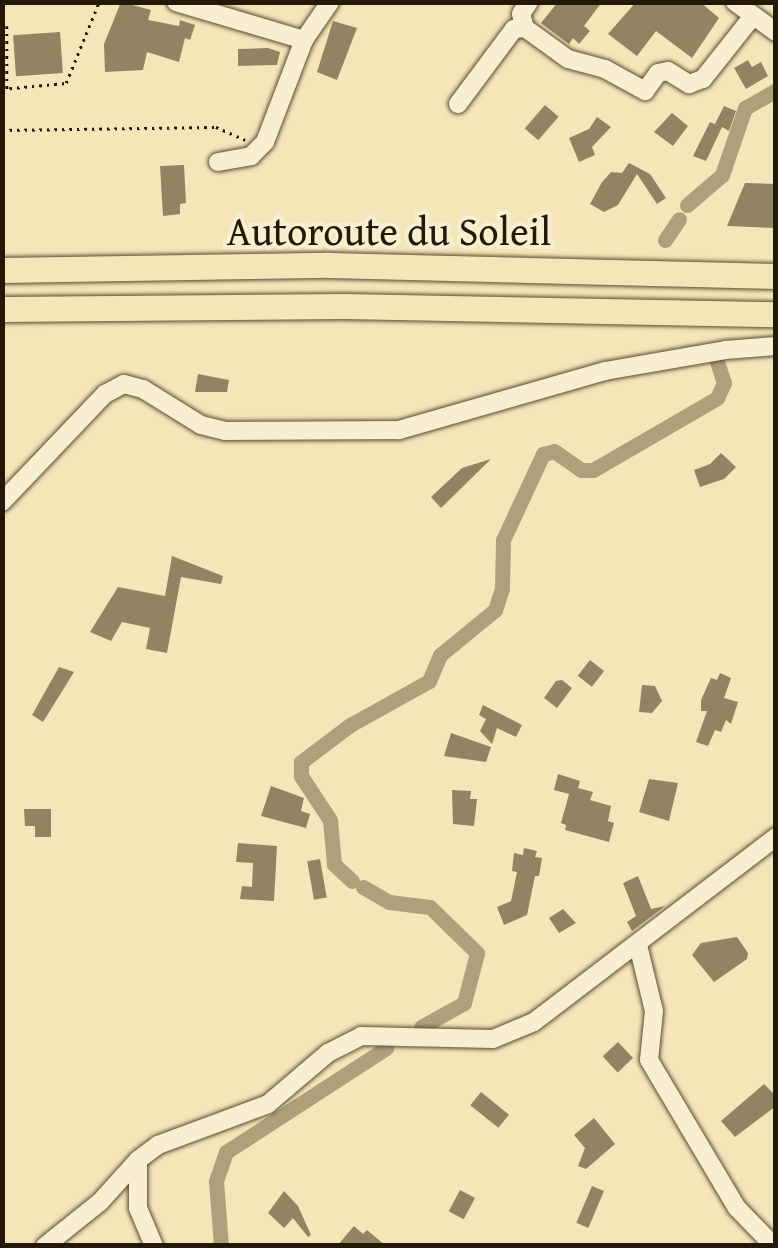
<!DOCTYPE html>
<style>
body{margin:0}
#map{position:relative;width:778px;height:1248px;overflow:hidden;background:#f5e6b9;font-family:"Gentium Book Plus",serif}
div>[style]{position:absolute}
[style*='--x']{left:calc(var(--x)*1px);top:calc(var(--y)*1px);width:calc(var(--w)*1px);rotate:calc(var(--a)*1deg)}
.canal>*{height:15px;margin:-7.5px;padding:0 7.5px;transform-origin:7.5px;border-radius:7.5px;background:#afa07c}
.building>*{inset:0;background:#928363;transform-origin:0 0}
.path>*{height:2.5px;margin-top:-1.25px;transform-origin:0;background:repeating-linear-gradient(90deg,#261806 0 2.5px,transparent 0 7.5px)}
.roads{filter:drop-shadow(0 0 2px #5a4c33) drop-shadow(0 0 2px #5a4c33)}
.minor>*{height:18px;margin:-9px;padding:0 9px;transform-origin:9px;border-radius:9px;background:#f8efd2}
.highway>*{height:25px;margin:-12.5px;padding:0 12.5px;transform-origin:12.5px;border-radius:12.5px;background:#f5e6b9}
span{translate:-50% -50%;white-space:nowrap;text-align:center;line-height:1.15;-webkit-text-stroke:8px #f8efd2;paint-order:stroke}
.street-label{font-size:40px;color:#261806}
.frame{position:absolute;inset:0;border:5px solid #261806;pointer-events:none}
</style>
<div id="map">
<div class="canal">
<div style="--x:687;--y:205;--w:46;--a:-40.6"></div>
<div style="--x:722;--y:175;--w:71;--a:-71.1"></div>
<div style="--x:745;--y:108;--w:36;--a:-30"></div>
<div style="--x:665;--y:240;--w:25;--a:-56"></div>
<div style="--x:352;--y:881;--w:25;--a:-137"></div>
<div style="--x:334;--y:864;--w:44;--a:-95.2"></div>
<div style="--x:330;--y:820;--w:53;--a:-123.4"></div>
<div style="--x:301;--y:776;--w:14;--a:-90"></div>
<div style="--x:301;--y:762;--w:61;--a:-37.1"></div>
<div style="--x:350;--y:725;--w:90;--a:-29.1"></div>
<div style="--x:429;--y:681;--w:28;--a:-67"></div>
<div style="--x:440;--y:655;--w:71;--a:-39.3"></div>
<div style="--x:495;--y:610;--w:23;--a:-72"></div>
<div style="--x:502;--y:588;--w:48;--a:-88.8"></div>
<div style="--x:503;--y:540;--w:95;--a:-65.1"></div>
<div style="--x:543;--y:454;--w:11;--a:-15"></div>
<div style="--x:554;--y:451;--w:33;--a:35"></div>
<div style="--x:581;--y:470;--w:12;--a:0"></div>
<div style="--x:593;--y:470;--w:143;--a:-30.1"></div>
<div style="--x:717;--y:398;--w:17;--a:-65"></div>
<div style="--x:724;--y:383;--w:25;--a:-108"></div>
<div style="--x:363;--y:887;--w:30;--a:30"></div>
<div style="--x:389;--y:902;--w:41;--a:7"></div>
<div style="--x:430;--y:907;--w:66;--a:44.4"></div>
<div style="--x:477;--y:953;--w:52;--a:104.6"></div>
<div style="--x:464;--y:1003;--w:49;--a:150.8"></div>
<div style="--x:221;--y:1246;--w:65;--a:-94.4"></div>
<div style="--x:216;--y:1181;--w:31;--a:-71"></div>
<div style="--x:226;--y:1152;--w:191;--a:-33"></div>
</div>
<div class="building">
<div style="clip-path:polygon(121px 2px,151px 10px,148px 20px,179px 26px,180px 20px,195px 25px,190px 40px,185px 38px,179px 62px,147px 52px,143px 70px,105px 72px,104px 44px)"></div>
<div style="clip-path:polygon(558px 2px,602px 2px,584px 26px,590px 31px,579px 44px,573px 38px,569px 44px,541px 23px)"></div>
<div style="clip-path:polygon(636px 2px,700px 2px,719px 18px,692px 58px,656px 31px,637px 56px,608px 34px)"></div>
<div style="clip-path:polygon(333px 21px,357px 28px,337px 80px,317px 72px)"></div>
<div style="left:60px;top:32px;width:41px;height:47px;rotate:86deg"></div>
<div style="clip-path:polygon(268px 48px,280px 52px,277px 65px,238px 66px,238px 49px)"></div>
<div style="clip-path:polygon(748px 60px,752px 67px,761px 62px,768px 76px,746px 89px,734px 68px)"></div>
<div style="left:545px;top:105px;width:18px;height:31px;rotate:41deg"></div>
<div style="clip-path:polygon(724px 106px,736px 111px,729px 131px,722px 127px,706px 161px,693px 156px,710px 122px,719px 126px,715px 124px)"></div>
<div style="clip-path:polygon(672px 113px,688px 126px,673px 146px,654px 132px)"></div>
<div style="clip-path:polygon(597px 117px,611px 127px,592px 147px,595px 155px,579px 162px,569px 138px,589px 129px)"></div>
<div style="clip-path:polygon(629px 163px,650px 174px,666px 198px,657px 204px,637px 174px,618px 205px,604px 212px,590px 204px,602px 182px,611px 172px,622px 173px)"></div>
<div style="clip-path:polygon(184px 165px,186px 203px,180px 204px,180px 214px,163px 216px,160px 166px)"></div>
<div style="clip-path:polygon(745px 183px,776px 184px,776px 228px,727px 226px)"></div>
<div style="clip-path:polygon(198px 374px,229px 380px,227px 392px,195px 392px)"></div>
<div style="clip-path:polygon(721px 453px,736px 467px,724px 479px,700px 487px,694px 470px,710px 464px)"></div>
<div style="clip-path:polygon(491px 459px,441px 508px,431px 497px,462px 468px)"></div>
<div style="clip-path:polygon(172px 556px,223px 576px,221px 584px,181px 577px,167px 653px,146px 649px,150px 628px,122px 622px,111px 641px,90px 632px,118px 587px,165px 596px)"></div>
<div style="left:590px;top:660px;width:18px;height:20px;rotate:38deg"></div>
<div style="clip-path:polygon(59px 667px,74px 672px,43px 722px,32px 715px)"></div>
<div style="clip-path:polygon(720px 673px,731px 678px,724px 698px,738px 702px,731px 724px,726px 720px,721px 732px,715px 730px,708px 746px,696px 742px,707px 711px,701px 711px,701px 700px,711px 678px,717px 680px)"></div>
<div style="clip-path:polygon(562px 680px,572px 688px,557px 708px,544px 698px,556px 681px)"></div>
<div style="clip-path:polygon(642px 685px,655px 686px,662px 701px,652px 713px,639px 712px)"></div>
<div style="clip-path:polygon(483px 705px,522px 725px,516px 737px,497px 728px,492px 744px,480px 731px,486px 719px,479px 715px)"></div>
<div style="clip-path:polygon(451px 733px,491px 747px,486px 762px,444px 756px)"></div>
<div style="clip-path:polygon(558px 774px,580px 781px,578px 788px,593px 792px,590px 800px,611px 806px,608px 821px,614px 823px,609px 842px,565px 830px,566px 825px,561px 823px,569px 794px,554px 790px)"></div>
<div style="clip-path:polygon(649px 779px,678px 783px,669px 821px,639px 812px)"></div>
<div style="clip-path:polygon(271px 786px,304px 798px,301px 811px,310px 814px,306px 828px,261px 816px)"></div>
<div style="clip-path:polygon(452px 790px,471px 791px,470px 799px,477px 799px,474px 826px,453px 824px)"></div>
<div style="clip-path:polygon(24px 809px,51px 809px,51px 837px,35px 837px,35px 826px,25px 826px)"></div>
<div style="clip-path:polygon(238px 843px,277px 846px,274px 901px,240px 899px,242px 886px,252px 887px,253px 863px,236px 862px)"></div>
<div style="clip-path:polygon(524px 848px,537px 851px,535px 857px,542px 858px,539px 876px,535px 876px,527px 915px,504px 925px,497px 907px,511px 901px,517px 872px,512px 871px,514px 853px,523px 855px)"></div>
<div style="left:320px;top:859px;width:39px;height:13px;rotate:80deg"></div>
<div style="clip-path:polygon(638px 876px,651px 909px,665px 906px,632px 931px,627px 922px,636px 916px,623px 883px)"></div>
<div style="clip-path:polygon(563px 909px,576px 923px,559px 933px,549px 918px)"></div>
<div style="clip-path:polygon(737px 937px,748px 953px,747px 959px,714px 982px,692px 955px,701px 943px)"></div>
<div style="left:618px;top:1042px;width:22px;height:21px;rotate:47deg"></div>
<div style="clip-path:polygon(764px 1084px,776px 1096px,776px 1106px,735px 1137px,721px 1121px)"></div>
<div style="left:481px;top:1092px;width:36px;height:17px;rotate:39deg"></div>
<div style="clip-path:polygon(594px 1118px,615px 1144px,586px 1169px,578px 1166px,585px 1148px,574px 1135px)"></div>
<div style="left:592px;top:1186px;width:13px;height:40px;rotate:23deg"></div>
<div style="left:460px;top:1190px;width:17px;height:24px;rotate:28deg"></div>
<div style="clip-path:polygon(284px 1191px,298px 1206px,311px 1235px,308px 1237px,293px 1218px,284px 1228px,268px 1213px)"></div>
<div style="clip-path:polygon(354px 1226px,363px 1234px,367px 1230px,386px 1246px,337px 1246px)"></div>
</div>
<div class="path">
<div style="--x:2;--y:25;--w:5;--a:11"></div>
<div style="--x:7;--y:26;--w:63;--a:90"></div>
<div style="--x:2;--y:89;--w:64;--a:-5.4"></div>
<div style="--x:66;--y:83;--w:87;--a:-67.8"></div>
<div style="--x:2;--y:130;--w:214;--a:-0.8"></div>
<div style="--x:216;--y:127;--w:32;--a:24"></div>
</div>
<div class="roads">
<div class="minor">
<div style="--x:176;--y:2;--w:134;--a:16.5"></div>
<div style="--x:304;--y:40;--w:46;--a:-55.6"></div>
<div style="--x:529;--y:2;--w:14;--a:124"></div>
<div style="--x:521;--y:14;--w:15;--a:74"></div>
<div style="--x:525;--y:28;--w:53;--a:35.8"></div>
<div style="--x:568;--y:59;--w:38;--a:15"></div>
<div style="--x:605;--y:69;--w:46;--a:28.8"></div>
<div style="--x:645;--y:91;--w:22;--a:-54"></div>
<div style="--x:658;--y:73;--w:10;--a:-11"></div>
<div style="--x:668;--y:71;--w:25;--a:32"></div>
<div style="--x:689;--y:84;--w:15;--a:-20"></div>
<div style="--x:703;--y:79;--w:80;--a:-51.6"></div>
<div style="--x:735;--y:2;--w:51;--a:36.2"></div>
<div style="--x:458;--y:104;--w:94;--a:-53.3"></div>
<div style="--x:514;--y:29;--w:11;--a:-5"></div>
<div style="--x:218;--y:162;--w:34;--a:-10"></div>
<div style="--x:251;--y:156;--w:20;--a:-45"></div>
<div style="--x:265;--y:142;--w:109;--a:-69.1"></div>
<div style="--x:2;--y:502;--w:149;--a:-46.4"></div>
<div style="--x:105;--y:394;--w:21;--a:-28"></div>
<div style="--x:124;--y:384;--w:20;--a:15"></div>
<div style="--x:143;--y:389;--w:68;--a:31.8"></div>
<div style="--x:201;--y:425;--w:25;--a:14"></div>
<div style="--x:225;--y:431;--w:174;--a:-0.3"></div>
<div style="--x:399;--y:430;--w:214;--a:-16"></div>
<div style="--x:605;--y:371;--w:122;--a:-9.9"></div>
<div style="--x:725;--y:350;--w:51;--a:-4.5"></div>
<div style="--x:638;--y:945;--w:68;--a:76.4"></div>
<div style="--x:654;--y:1011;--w:49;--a:95.8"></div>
<div style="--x:649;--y:1060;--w:172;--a:59.3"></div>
<div style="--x:737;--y:1208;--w:53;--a:45.8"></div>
<div style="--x:138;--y:1160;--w:48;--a:90"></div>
<div style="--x:138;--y:1208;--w:41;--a:67.2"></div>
<div style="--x:45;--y:1246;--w:70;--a:-38.7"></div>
<div style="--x:100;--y:1202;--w:57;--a:-47.9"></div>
<div style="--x:138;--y:1160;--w:25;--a:-37"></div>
<div style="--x:158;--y:1145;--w:117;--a:-20.4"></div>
<div style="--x:268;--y:1104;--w:79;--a:-40.4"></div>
<div style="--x:328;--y:1053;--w:37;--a:-27"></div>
<div style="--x:361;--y:1036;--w:132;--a:1.3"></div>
<div style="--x:493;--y:1039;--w:44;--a:-22.5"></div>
<div style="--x:534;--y:1022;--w:305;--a:-37.4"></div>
</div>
<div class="highway">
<div style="--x:2;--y:270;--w:327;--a:-0.9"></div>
<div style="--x:329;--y:265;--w:447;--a:1.4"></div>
<div style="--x:2;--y:309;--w:342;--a:-0.5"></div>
<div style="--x:344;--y:306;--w:432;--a:1.1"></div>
</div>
</div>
<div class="street-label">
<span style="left:389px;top:231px">Autoroute du Soleil</span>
</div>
<div class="frame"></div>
</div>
